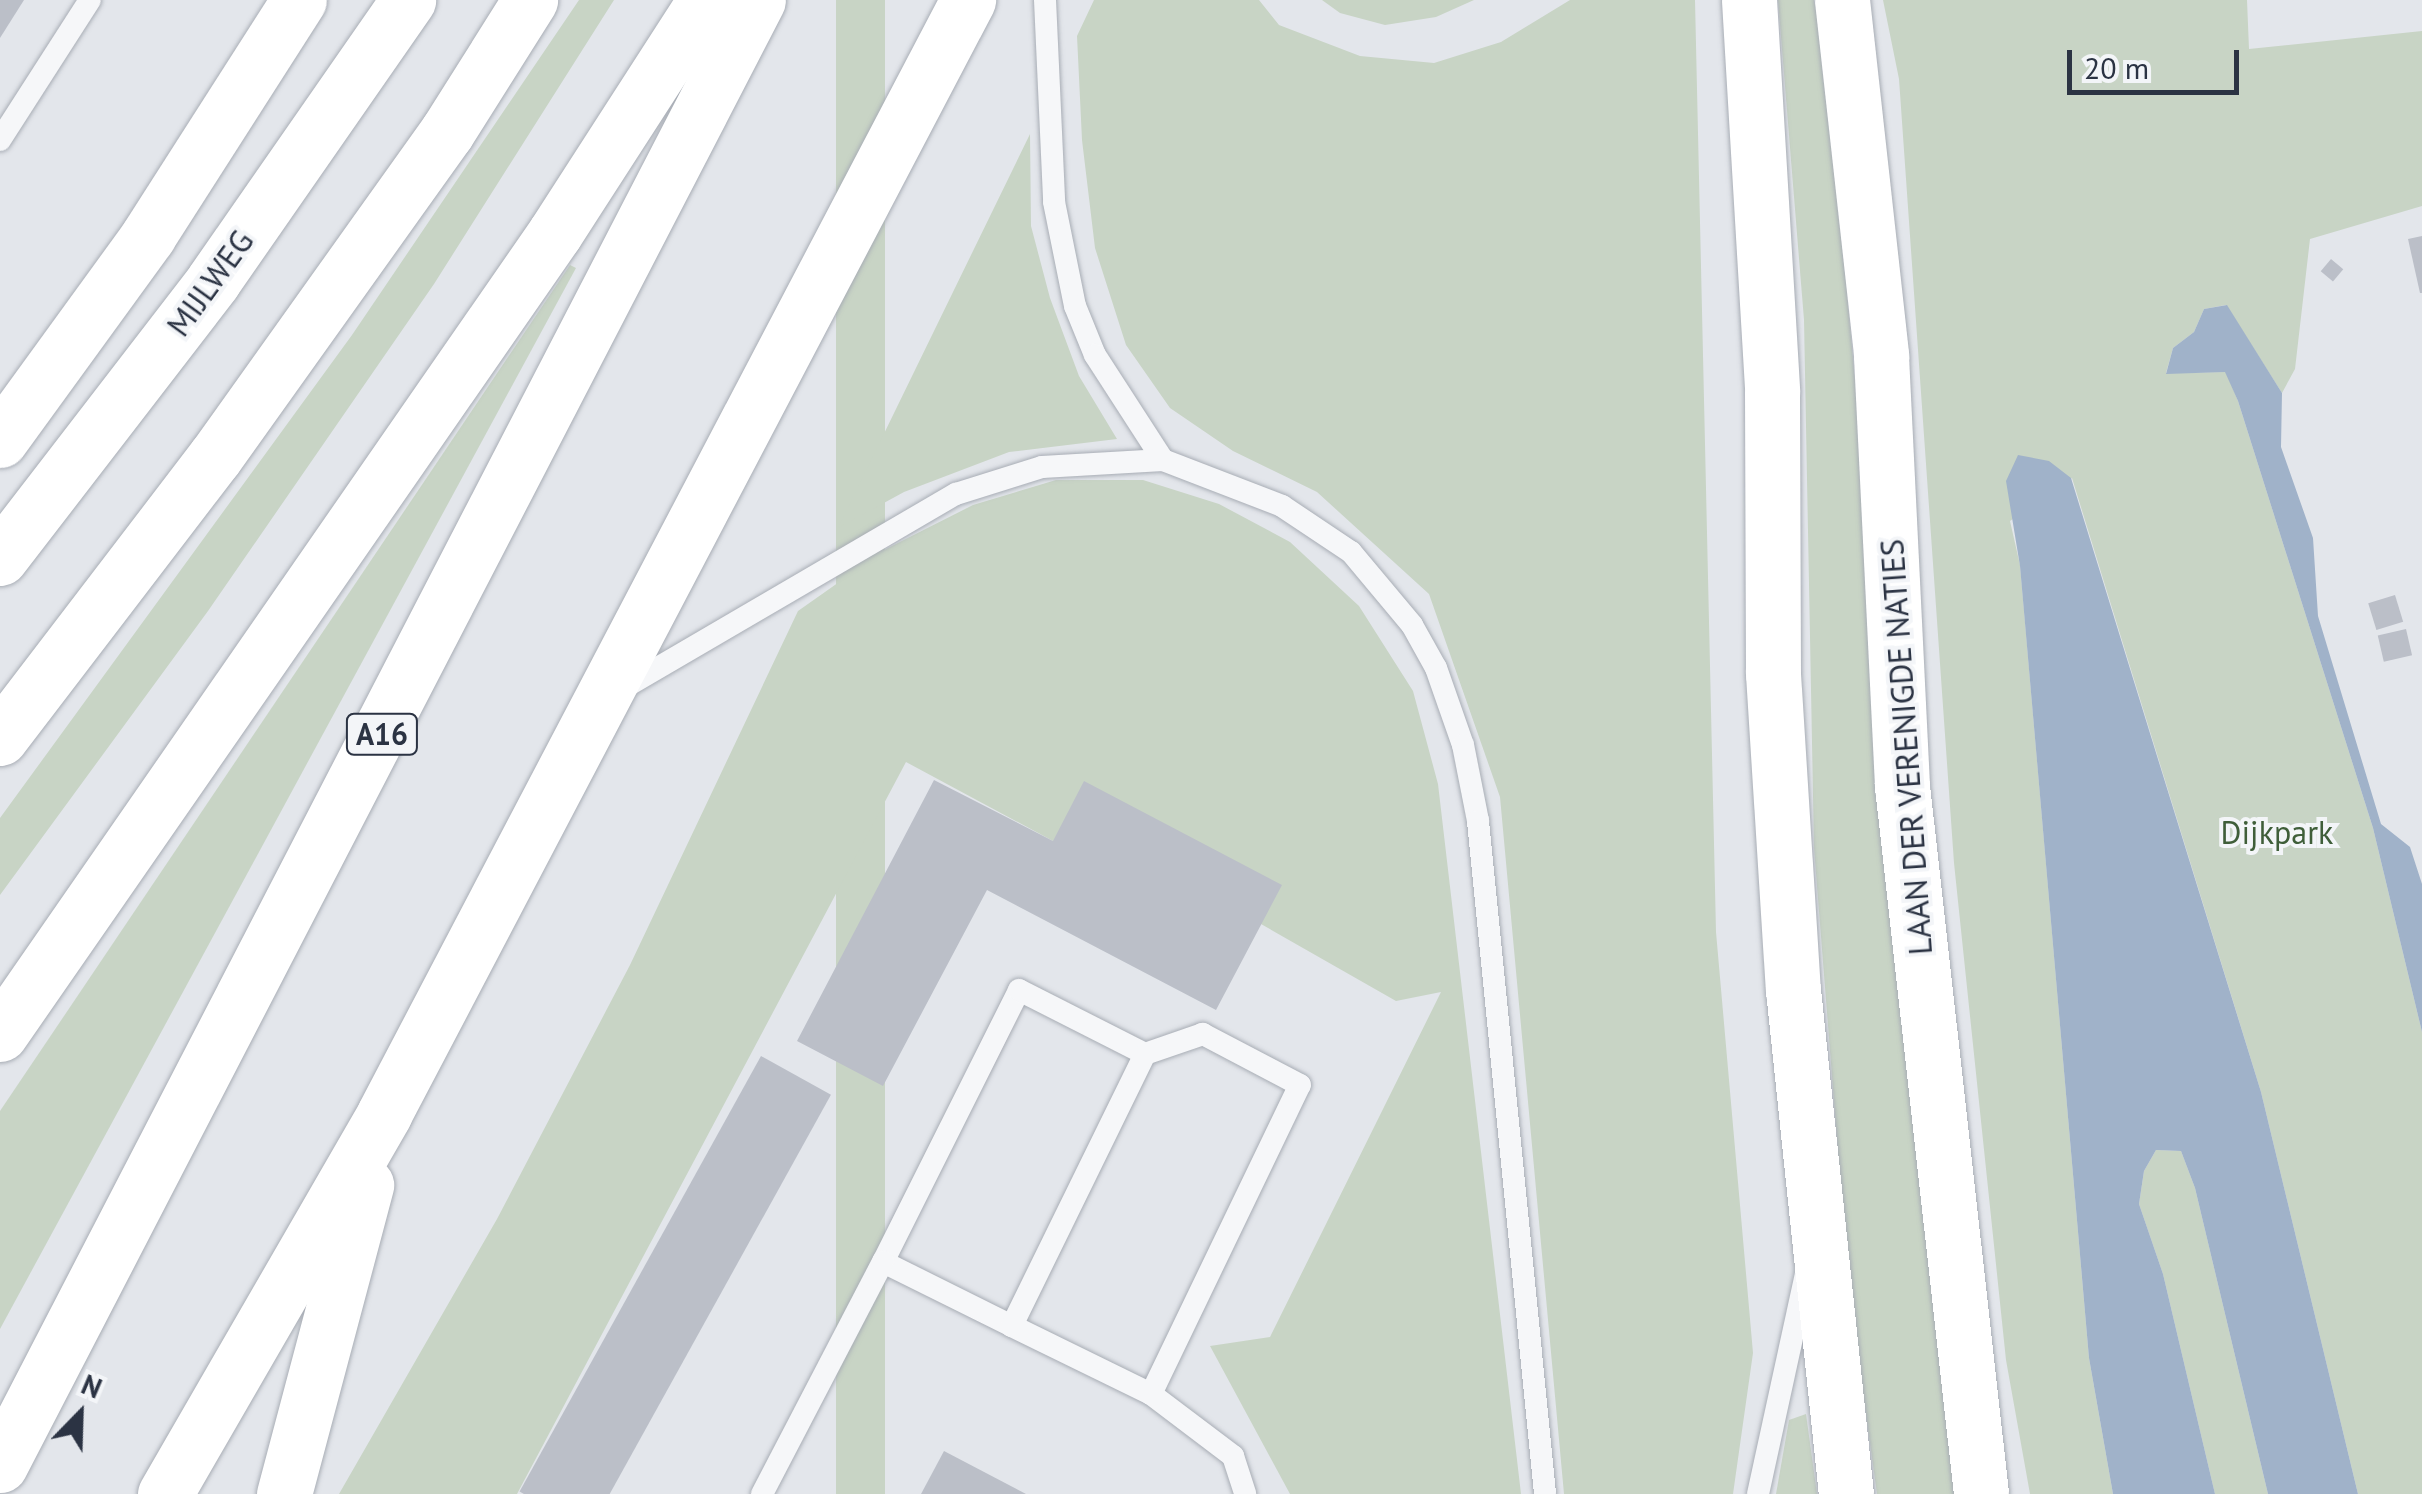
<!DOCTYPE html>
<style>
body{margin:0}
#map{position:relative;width:2422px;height:1494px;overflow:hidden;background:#e3e6eb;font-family:"PT Sans",sans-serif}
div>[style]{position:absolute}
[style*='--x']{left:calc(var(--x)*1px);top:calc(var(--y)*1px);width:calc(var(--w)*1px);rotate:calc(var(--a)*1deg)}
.green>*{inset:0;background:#c8d4c5;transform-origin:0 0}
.water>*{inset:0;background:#a0b2c9}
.building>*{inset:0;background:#bbbfc8;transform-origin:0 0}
.roads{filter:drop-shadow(0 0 2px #a8adb5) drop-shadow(0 0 2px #a8adb5)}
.service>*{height:22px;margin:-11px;padding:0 11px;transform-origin:11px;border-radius:11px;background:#f6f7f9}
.secondary>*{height:55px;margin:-27.5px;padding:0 27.5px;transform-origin:27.5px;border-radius:27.5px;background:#fff}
.motorway>*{height:55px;margin:-27.5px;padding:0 27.5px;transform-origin:27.5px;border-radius:27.5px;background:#fff}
span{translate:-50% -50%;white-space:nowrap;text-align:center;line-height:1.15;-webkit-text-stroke:8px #f3f5f8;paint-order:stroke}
.shield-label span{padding:2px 8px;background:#f3f5f8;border:2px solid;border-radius:8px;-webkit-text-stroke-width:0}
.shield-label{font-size:30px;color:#2b3343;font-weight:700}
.street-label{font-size:32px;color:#2b3343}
.park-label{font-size:32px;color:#3f5e39}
.north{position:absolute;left:30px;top:1364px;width:100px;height:100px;-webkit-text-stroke:8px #f3f5f8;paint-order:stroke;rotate:23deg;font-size:28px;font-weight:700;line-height:40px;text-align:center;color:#2b3343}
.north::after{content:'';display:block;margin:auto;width:35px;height:45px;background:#2b3343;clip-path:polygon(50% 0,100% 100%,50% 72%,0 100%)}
.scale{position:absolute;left:2067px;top:50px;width:172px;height:45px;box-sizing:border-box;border:5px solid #2b3343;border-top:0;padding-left:12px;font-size:30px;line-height:35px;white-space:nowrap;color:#2b3343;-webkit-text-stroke:8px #f3f5f8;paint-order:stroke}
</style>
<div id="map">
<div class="green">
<div style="clip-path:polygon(579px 0,614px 0,434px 284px,208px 611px,0 895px,0 818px,352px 335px)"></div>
<div style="left:836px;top:0;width:49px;height:1690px"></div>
<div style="clip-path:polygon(1094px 0,1259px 0,1279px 25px,1360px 56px,1434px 63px,1501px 42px,1570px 0,1695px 0,1716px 932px,1753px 1353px,1733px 1494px,1564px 1494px,1500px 797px,1429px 594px,1317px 492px,1233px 451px,1170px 408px,1126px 345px,1095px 248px,1082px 140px,1077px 36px)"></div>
<div style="clip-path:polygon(1322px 0,1474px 0,1436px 17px,1385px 25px,1340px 13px)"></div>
<div style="clip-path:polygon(1778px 0,1814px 0,1827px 70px,1955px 1494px,1877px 1494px,1849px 1291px,1814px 848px,1804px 320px)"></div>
<div style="clip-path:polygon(1883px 0,2247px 0,2249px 49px,2422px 31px,2422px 206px,2310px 239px,2295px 369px,2282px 393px,2226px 305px,2204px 309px,2194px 332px,2173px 348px,2166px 373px,2226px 372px,2238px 401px,2373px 828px,2422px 1032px,2422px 1494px,2358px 1494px,2261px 1092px,2072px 478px,2010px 521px,2020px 565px,2089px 1358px,2113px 1494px,2030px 1494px,2006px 1360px,1954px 863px,1899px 79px)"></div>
<div style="clip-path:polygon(1030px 134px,1031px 226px,1050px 298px,1079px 376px,1117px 439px,1009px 452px,904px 492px,838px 528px)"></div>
<div style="clip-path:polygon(570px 265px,576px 268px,0 1329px,0 1111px)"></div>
<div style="clip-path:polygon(1056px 480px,1143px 480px,1219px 504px,1290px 542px,1359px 606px,1413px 691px,1438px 784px,1521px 1494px,1290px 1494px,1210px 1346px,1270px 1337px,1441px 992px,1396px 1001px,1261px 924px,1053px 841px,906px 762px,517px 1494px,339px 1494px,497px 1219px,630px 965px,798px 611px,886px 549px,973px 505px)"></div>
<div style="clip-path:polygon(2156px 1150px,2181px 1151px,2195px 1188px,2268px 1494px,2215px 1494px,2163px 1274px,2139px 1204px,2144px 1171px)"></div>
<div style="clip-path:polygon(1806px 1414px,1817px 1494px,1776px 1494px,1789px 1420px)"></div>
</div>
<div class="water">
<div style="clip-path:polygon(2227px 305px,2282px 393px,2281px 447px,2313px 538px,2318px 616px,2381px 824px,2410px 847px,2422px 884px,2422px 1032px,2373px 828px,2238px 401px,2225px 372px,2166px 374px,2173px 348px,2194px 332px,2204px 309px)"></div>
<div style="clip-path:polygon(2018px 455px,2049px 461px,2071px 478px,2261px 1092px,2358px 1494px,2268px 1494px,2195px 1188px,2181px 1151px,2156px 1150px,2144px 1171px,2139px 1204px,2163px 1274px,2215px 1494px,2113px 1494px,2089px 1358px,2020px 566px,2006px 481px)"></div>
</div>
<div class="building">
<div style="clip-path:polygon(0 0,24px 0,0 38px)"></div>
<div style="clip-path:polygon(2422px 236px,2422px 293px,2420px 293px,2408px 239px)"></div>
<div style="left:2331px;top:259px;width:16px;height:16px;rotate:40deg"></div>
<div style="left:2395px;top:595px;width:28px;height:28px;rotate:73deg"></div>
<div style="left:2406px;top:629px;width:27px;height:29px;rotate:77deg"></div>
<div style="clip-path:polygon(934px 780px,1053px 841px,1084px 781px,1282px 885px,1216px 1010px,987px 890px,883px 1086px,797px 1041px)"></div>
<div style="left:761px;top:1056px;width:80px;height:498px;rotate:29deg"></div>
<div style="clip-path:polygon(944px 1451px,1026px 1494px,921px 1494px)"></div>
</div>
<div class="roads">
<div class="service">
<div style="--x:1045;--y:0;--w:202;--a:87.4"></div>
<div style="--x:1054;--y:202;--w:106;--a:78.6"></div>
<div style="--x:1075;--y:306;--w:53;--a:67.8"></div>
<div style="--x:1095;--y:355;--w:125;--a:57.1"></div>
<div style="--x:1163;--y:460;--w:128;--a:21.1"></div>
<div style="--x:1282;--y:506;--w:83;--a:33.7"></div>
<div style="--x:1351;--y:552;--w:95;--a:50.1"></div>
<div style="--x:1412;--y:625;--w:49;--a:60.8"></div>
<div style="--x:1436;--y:668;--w:82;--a:70.7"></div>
<div style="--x:1463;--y:745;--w:77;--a:78.8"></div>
<div style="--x:1478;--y:821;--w:676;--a:84.31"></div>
<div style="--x:0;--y:140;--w:166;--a:-57.3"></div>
<div style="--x:620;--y:690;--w:389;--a:-30.3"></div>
<div style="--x:956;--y:494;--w:90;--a:-17.4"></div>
<div style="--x:1042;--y:467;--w:121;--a:-3.3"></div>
<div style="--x:1012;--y:1326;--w:144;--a:-153.6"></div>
<div style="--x:883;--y:1262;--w:304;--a:-63.4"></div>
<div style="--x:1019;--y:990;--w:141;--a:26.9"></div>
<div style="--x:1151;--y:1394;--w:343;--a:-64.3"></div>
<div style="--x:1300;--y:1085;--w:110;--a:-152.3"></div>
<div style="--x:1203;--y:1034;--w:61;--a:161"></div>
<div style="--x:1145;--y:1054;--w:303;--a:116.1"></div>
<div style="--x:1012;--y:1326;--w:155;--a:26.1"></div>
<div style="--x:1151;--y:1394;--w:103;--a:37.1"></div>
<div style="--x:1233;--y:1456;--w:40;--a:72"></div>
<div style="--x:762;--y:1494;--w:262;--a:-62.5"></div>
<div style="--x:1758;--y:1494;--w:226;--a:-77.7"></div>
</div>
<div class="secondary">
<div style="--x:1749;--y:0;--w:393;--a:86.6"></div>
<div style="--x:1772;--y:392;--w:282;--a:89.8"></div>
<div style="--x:1773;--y:674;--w:317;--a:86.4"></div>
<div style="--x:1793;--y:990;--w:507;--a:84"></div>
<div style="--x:1842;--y:0;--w:358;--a:83.7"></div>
<div style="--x:1881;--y:356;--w:431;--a:87.2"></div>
<div style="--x:1902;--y:786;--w:712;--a:83.63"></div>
<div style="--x:0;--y:440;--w:252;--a:-54"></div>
<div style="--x:148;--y:236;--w:280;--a:-57.4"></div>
<div style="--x:0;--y:558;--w:349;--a:-52.4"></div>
<div style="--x:213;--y:281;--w:342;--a:-55.2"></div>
</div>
<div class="motorway">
<div style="--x:0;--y:738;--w:354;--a:-52.6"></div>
<div style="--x:215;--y:457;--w:399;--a:-54.5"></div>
<div style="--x:447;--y:132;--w:156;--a:-57.8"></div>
<div style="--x:0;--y:1034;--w:974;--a:-55.28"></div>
<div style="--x:555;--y:233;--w:277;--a:-57.2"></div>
<div style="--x:0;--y:1465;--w:1649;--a:-62.64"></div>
<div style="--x:165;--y:1494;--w:439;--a:-60"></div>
<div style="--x:384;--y:1114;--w:1258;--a:-62.33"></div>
<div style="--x:284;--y:1494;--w:320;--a:-75.1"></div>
</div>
</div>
<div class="shield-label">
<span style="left:382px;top:734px">A16</span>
</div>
<div class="street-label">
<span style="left:210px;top:283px;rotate:-54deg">MIJLWEG</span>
<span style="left:1906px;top:747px;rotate:-94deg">LAAN DER VERENIGDE NATIES</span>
</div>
<div class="park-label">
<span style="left:2277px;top:832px">Dijkpark</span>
</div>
<div class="north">N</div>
<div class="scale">20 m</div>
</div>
